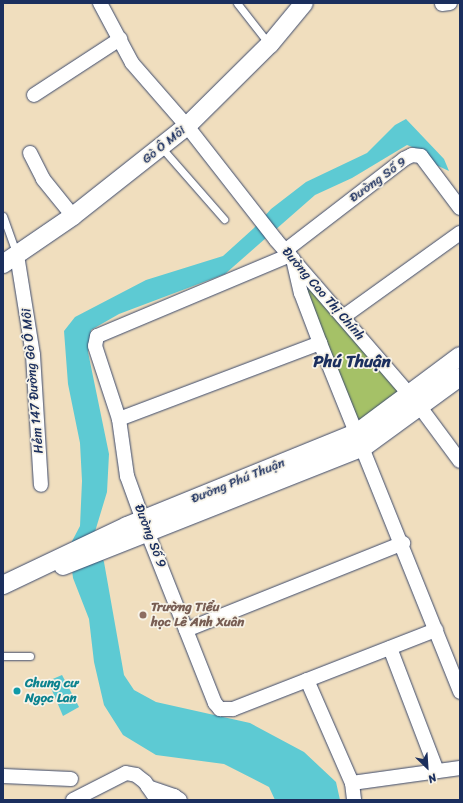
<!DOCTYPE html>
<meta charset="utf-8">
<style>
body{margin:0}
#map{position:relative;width:463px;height:803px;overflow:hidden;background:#f0debe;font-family:Sriracha,sans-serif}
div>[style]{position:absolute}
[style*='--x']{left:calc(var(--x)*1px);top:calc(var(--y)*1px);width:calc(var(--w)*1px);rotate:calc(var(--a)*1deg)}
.green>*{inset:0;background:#a5c167}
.water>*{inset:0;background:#5dcad3}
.roads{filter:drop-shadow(0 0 1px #3b496c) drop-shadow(0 0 1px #3b496c)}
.service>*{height:7px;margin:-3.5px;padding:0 3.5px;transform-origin:3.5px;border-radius:3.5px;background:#fff}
.minor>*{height:14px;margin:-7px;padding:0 7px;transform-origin:7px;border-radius:7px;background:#fff}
.tertiary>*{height:18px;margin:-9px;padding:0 9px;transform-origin:9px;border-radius:9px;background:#fff}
.dots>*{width:11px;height:11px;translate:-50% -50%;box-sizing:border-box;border:2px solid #f7f3e8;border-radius:50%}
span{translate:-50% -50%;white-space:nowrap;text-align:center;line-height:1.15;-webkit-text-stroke:3.5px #f7f3e8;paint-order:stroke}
.street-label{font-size:13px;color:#1b2f5e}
.education-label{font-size:13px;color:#785e54;font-weight:700}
.left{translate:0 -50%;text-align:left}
.culture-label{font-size:13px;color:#0d838f;font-weight:700}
.district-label{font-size:17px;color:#1b2f5e;font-weight:700}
.frame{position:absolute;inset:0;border:4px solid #1b2f5e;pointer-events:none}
.north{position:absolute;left:407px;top:747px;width:40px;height:40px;-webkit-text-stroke:3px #f7f3e8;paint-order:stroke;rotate:155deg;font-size:11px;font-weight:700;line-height:16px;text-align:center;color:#1b2f5e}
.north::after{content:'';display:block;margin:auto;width:14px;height:18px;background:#1b2f5e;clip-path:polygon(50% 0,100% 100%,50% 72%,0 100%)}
</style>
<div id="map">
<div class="green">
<div style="clip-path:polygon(308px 285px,400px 391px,363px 423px,357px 418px,305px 288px)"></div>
</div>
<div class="water">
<div style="clip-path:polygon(406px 119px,444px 159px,449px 171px,436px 165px,422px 151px,407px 145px,352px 178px,315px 195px,225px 274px,119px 314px,91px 330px,88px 352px,109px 454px,107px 492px,94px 535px,104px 562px,124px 675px,134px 690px,156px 702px,250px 723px,304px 752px,336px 782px,340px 800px,275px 800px,269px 787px,224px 764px,156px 755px,123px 735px,104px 705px,94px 662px,89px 619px,73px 578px,69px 547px,80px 526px,82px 481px,80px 443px,68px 384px,64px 331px,75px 317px,146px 280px,223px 256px,254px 228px,271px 209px,306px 182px,367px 153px,395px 125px)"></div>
<div style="clip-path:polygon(62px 675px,79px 707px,63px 716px,48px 681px)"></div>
</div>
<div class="roads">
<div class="service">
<div style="--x:237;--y:3;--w:52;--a:52"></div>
<div style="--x:161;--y:147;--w:96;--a:48.8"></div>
<div style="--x:3;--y:216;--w:41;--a:70.3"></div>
<div style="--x:3;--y:656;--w:27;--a:0"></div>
</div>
<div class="minor">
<div style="--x:100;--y:3;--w:68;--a:61.9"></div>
<div style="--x:132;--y:63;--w:84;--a:48.9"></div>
<div style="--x:187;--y:126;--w:145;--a:52"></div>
<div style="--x:276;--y:240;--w:221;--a:49.2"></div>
<div style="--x:420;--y:407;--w:67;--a:53.5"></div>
<div style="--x:442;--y:4;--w:8;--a:-7"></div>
<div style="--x:34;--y:95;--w:103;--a:-33.1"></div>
<div style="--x:30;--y:153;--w:29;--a:63"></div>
<div style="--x:43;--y:179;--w:48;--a:51"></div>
<div style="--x:286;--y:250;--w:149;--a:-37.6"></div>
<div style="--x:404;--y:159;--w:9;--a:-27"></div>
<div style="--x:412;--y:155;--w:9;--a:6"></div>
<div style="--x:421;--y:156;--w:65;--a:53.1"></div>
<div style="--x:17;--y:255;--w:101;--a:80.9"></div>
<div style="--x:33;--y:355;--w:130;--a:86.5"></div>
<div style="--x:290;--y:255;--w:209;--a:157.2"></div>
<div style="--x:97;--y:336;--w:10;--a:101"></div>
<div style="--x:95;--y:346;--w:77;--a:71.8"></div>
<div style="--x:119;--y:419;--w:58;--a:82"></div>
<div style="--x:127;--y:476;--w:62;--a:70.1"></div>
<div style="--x:148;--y:534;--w:182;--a:68.4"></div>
<div style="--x:215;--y:703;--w:8;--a:50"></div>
<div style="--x:220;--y:709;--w:13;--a:0"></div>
<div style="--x:233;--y:709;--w:218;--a:-21.3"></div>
<div style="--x:293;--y:259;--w:35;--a:77"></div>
<div style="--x:301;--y:293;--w:53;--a:69.2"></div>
<div style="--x:320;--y:343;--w:376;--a:68.1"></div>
<div style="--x:343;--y:317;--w:144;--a:-35.7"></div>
<div style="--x:119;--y:419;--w:215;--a:-20.7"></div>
<div style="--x:186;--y:630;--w:234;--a:-21.8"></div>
<div style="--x:390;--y:648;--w:132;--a:69.1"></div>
<div style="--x:307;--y:680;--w:112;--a:66.4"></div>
<div style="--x:352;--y:783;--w:17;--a:83"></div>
<div style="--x:3;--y:776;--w:68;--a:2.5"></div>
<div style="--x:352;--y:783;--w:109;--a:-7.9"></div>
<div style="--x:148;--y:787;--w:28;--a:19"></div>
<div style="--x:174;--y:796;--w:7;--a:34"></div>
<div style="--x:73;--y:800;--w:59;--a:-27"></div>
<div style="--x:126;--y:773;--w:10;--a:11"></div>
<div style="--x:136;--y:775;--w:11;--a:38"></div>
<div style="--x:145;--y:782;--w:22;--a:56"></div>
</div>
<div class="tertiary">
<div style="--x:3;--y:264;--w:85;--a:-34.4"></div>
<div style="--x:73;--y:216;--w:145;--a:-38.3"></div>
<div style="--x:187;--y:126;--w:117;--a:-44.7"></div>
<div style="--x:270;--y:44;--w:53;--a:-50.3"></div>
<div style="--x:63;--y:566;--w:324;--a:-21.6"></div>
<div style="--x:364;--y:447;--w:119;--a:-36.1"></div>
<div style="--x:3;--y:585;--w:137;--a:-25.4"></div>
<div style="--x:127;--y:526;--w:249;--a:-22.1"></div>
<div style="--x:358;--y:432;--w:127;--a:-36.7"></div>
</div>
</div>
<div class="dots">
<div style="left:143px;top:615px;background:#8d6e63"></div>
<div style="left:17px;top:691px;background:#0f9aa8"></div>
</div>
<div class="street-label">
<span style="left:164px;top:145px;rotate:-39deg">Gò Ô Môi</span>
<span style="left:378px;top:180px;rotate:-36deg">Đường Số 9</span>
<span style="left:323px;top:294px;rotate:49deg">Đường Cao Thị Chính</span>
<span style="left:33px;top:381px;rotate:-95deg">Hẻm 147 Đường Gò Ô Môi</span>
<span style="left:238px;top:481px;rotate:-22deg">Đường Phú Thuận</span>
<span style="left:150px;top:536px;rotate:69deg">Đường Số 9</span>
</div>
<div class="education-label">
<span class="left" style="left:151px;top:615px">Trường Tiểu<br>học Lê Anh Xuân</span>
</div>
<div class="culture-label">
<span class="left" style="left:25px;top:691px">Chung cư<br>Ngọc Lan</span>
</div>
<div class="district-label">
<span style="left:352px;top:362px">Phú Thuận</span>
</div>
<div class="frame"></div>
<div class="north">N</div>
</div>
